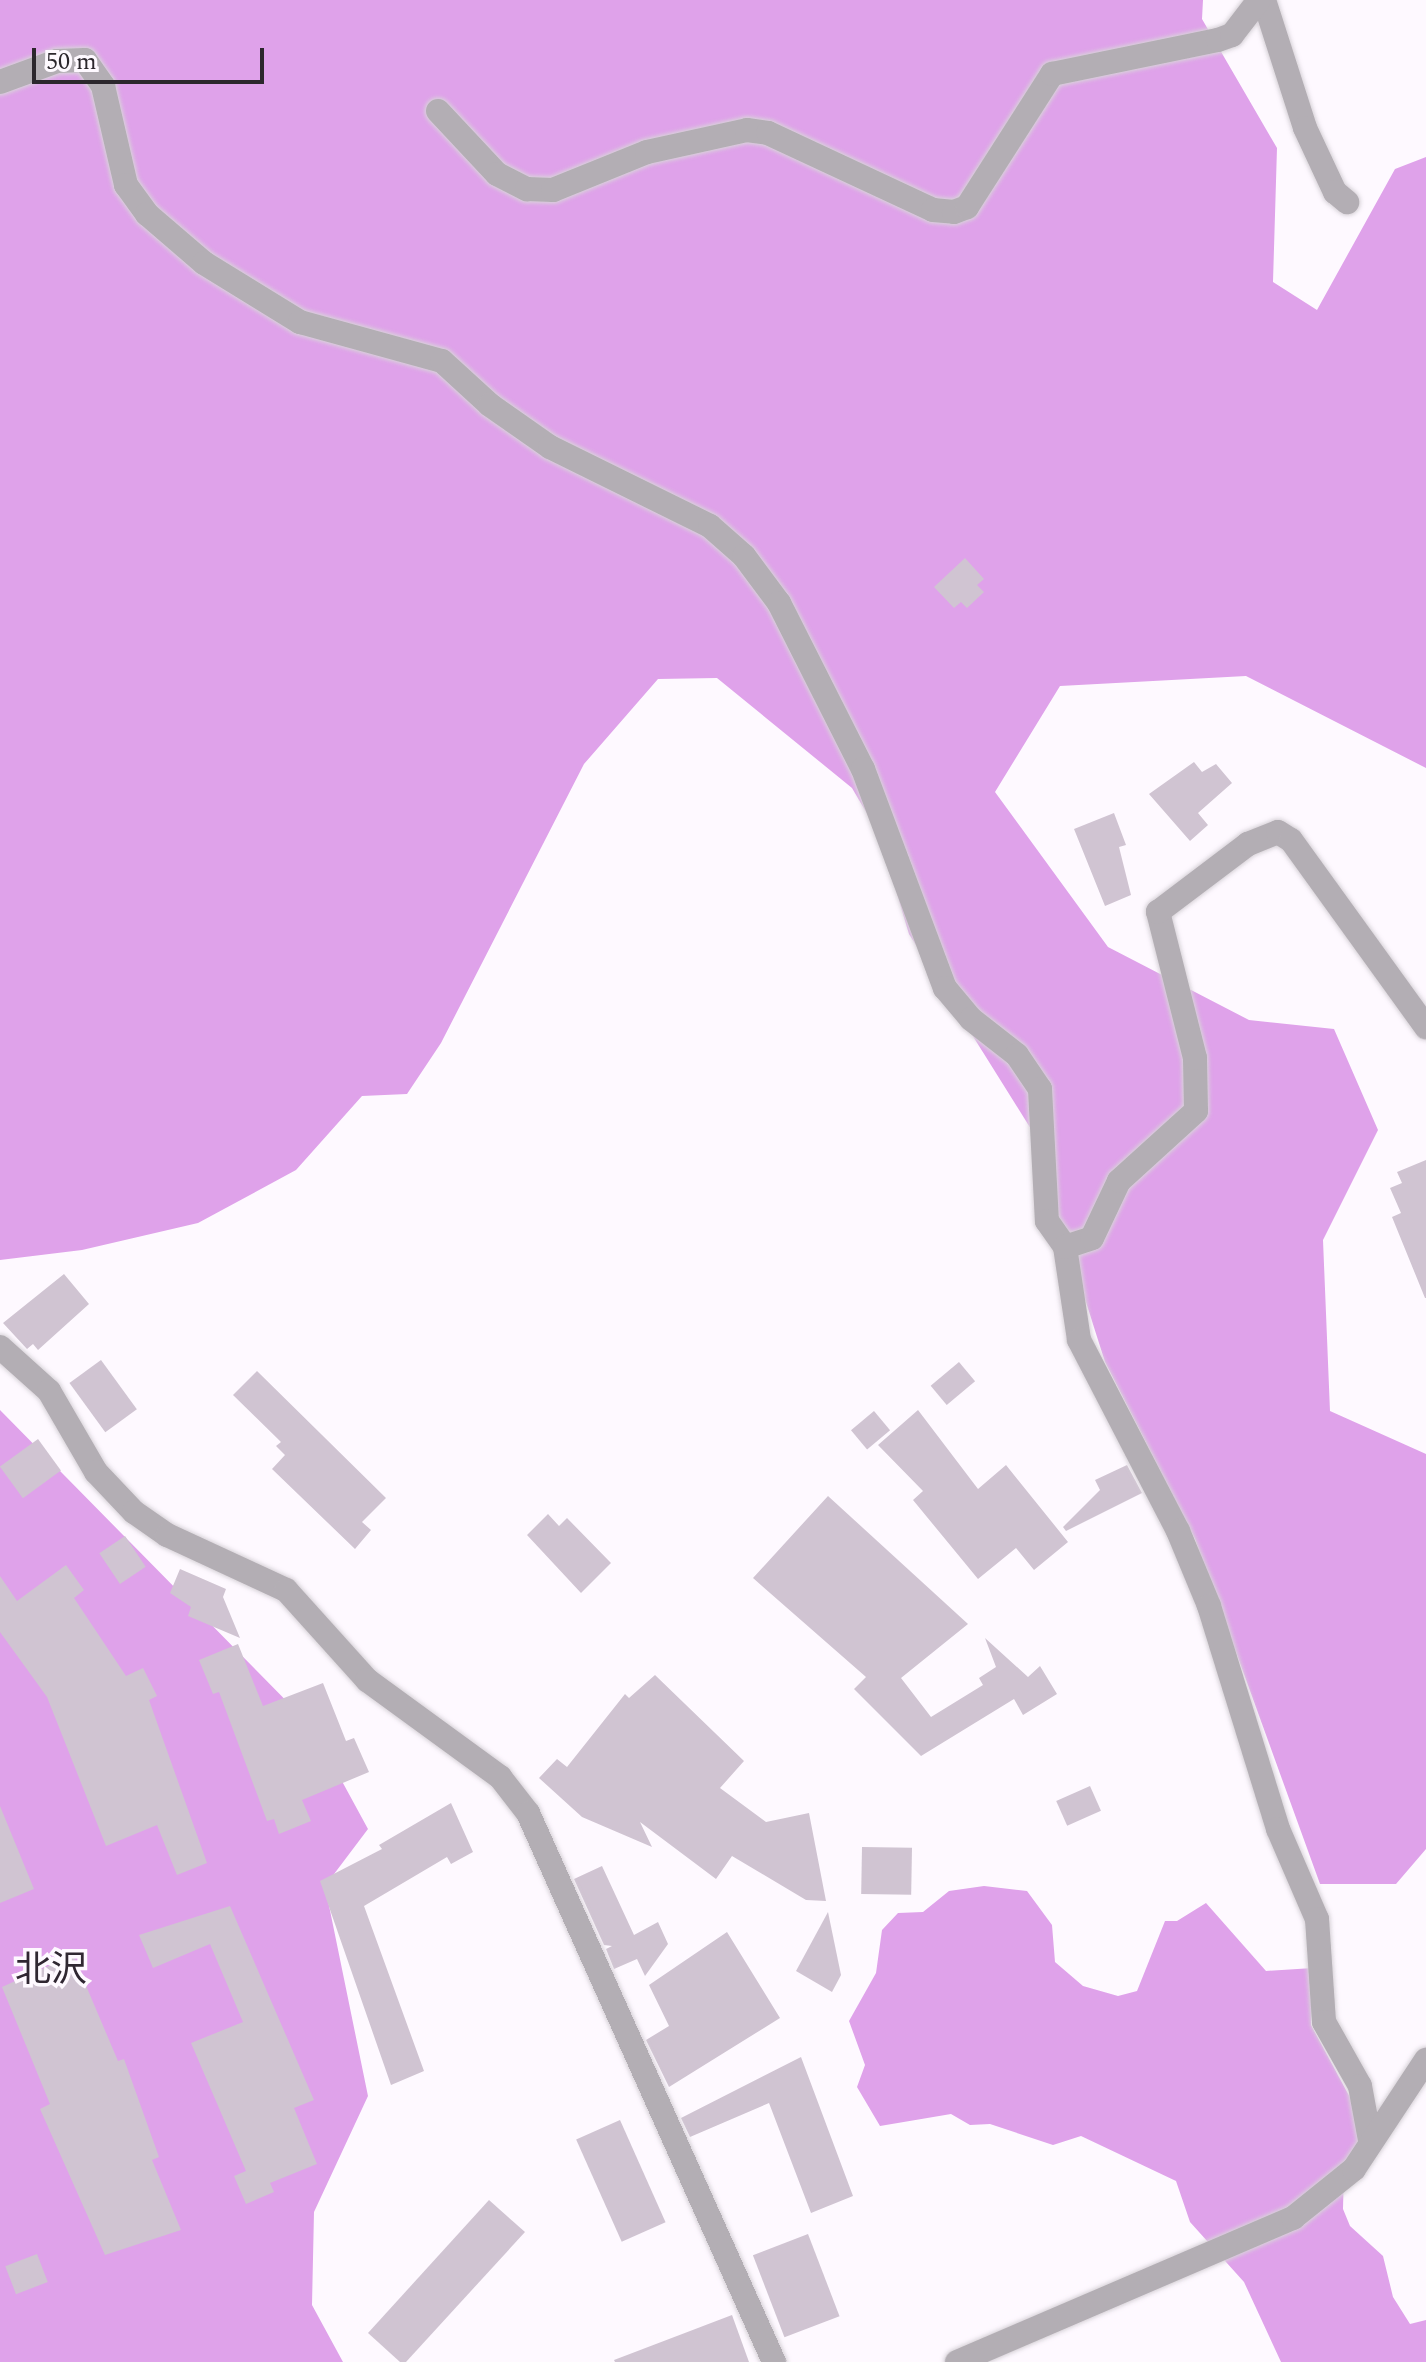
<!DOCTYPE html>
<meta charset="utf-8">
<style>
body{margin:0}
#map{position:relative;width:1426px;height:2362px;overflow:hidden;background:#fef9ff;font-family:Spectral,"Noto Sans JP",serif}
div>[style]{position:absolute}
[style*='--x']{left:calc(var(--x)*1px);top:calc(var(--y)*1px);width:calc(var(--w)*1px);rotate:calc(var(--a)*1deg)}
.forest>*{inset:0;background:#dfa2ea}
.building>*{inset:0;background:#d0c4d2;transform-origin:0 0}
.roads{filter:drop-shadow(0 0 2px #d8d3d9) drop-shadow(0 0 2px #d8d3d9)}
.minor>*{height:24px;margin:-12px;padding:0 12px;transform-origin:12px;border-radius:12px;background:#b3aeb4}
span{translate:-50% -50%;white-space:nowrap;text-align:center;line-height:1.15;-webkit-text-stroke:7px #fef9ff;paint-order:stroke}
.quarter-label{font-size:36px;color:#302732}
.scale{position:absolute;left:32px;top:48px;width:232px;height:36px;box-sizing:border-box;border:4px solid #2c272d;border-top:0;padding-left:10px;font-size:24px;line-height:28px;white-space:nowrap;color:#2c272d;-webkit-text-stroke:6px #fef9ff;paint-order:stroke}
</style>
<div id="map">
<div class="forest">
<div style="clip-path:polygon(0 0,1203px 0,1202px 19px,1277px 148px,1273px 282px,1317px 310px,1395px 169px,1426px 157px,1426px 768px,1246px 676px,1060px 686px,995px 792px,1108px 947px,1249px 1020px,1334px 1029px,1378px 1130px,1323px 1240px,1330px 1411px,1426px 1454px,1426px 1849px,1396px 1884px,1320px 1884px,1195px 1539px,1105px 1362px,1031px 1129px,909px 934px,879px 834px,852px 788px,717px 678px,658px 679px,584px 764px,441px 1043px,407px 1094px,362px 1096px,296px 1170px,198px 1223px,82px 1250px,0 1260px)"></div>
<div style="clip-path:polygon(0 1410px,313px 1728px,368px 1829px,325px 1886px,368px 2096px,314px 2212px,312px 2305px,343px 2362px,0 2362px)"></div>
<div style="clip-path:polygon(984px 1886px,1027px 1891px,1052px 1925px,1055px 1962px,1083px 1986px,1118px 1996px,1137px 1991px,1165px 1921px,1177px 1921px,1206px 1903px,1266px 1971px,1313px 1968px,1311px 2025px,1353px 2103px,1359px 2142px,1344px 2166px,1343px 2209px,1350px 2226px,1383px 2256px,1393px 2297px,1410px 2324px,1426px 2320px,1426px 2362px,1281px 2362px,1244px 2282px,1190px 2222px,1176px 2181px,1081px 2136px,1053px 2145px,990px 2124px,970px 2125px,951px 2114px,880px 2126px,857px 2087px,865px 2065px,849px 2021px,876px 1973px,882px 1930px,898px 1913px,923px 1912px,949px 1891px)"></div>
</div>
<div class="building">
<div style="clip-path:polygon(965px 558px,984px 579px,977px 585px,984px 592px,967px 608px,961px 602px,954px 608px,934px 587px)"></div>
<div style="clip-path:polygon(1194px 762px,1202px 772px,1216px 764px,1232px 783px,1198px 813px,1208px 825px,1190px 841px,1149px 794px)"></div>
<div style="clip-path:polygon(1114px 813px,1126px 845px,1119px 847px,1131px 895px,1105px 906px,1074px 829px)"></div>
<div style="clip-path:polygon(1426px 1160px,1426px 1298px,1425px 1298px,1392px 1217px,1401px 1213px,1390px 1188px,1402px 1183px,1397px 1172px)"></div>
<div style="clip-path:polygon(64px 1274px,89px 1304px,38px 1350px,33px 1344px,27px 1349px,3px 1323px)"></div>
<div style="left:101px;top:1360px;width:61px;height:39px;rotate:54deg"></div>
<div style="left:959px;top:1362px;width:25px;height:37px;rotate:50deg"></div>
<div style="clip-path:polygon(257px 1371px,386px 1498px,362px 1522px,371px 1530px,355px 1549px,272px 1469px,285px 1455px,276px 1446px,281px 1442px,233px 1395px)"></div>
<div style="clip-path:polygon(918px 1410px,978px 1489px,1006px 1465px,1068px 1542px,1034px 1570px,1016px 1548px,978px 1579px,913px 1500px,923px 1491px,878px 1445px)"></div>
<div style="left:874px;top:1411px;width:25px;height:30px;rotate:50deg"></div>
<div style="left:38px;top:1439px;width:39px;height:47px;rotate:54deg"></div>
<div style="clip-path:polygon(1127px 1465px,1142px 1493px,1066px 1531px,1063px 1527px,1100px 1490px,1095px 1480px)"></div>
<div style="clip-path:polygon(828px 1496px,968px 1624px,901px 1678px,931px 1717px,983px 1685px,979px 1678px,996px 1667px,985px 1638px,1028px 1677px,1040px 1666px,1057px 1694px,1023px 1715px,1014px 1699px,921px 1756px,854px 1689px,866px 1677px,753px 1578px)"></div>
<div style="clip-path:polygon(548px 1514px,559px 1526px,567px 1518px,611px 1563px,581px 1593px,527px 1535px)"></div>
<div style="left:125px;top:1536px;width:37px;height:31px;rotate:56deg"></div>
<div style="clip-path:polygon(66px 1565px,84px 1590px,74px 1598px,126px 1676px,143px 1668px,157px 1696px,149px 1700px,207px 1863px,177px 1875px,157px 1825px,106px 1846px,47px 1697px,0 1632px,0 1576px,17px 1601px)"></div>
<div style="clip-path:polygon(180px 1569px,226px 1589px,223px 1597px,240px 1638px,188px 1616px,191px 1607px,170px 1593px)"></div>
<div style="clip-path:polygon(238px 1644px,263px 1706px,323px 1683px,346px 1741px,354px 1738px,369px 1772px,302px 1800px,311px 1821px,279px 1834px,274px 1819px,267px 1821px,219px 1692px,213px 1694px,199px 1660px)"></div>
<div style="clip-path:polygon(655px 1675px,744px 1761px,720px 1788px,766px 1822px,809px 1813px,826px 1901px,806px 1900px,732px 1856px,716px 1879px,640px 1822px,652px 1847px,582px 1817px,539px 1778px,557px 1759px,567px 1767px,625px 1694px,629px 1698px)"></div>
<div style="left:1090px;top:1786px;width:27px;height:37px;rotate:66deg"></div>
<div style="clip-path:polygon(451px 1803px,473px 1852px,451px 1864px,447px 1857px,364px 1906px,424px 2071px,391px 2085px,320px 1881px,382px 1849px,379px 1845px)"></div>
<div style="clip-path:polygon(0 1806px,34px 1889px,0 1903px)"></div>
<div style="left:862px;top:1847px;width:50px;height:47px;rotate:1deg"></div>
<div style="clip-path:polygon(602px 1866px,634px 1935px,658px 1922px,668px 1944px,645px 1976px,637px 1959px,614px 1969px,606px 1949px,612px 1946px,604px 1945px,574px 1879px)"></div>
<div style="clip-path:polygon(230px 1906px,314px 2100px,294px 2108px,317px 2164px,270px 2183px,274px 2192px,246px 2204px,234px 2176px,246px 2171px,191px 2043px,243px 2022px,210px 1944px,153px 1968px,139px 1935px)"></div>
<div style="clip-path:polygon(828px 1912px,841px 1975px,832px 1992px,796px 1971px)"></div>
<div style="clip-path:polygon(727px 1932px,780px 2018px,669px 2087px,646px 2040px,669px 2026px,649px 1985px)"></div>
<div style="clip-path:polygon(73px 1955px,118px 2061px,124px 2059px,159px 2157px,152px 2160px,181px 2230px,105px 2255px,40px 2109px,50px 2104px,2px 1987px)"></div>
<div style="clip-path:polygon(801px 2057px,853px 2196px,811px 2213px,769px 2103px,690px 2137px,681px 2118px)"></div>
<div style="left:620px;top:2120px;width:112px;height:48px;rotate:66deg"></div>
<div style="clip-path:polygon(489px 2200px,525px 2232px,406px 2362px,400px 2362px,368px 2333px)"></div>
<div style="left:808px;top:2234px;width:88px;height:59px;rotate:69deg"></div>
<div style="left:37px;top:2254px;width:30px;height:34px;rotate:69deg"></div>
<div style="clip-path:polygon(732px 2315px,749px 2362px,615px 2362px,614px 2360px)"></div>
</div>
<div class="roads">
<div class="minor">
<div style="--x:1264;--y:0;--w:134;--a:72.2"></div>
<div style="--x:1305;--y:128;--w:71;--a:64.9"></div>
<div style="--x:1335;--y:192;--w:16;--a:40"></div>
<div style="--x:0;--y:82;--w:61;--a:-20.2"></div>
<div style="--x:57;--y:61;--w:28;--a:-2"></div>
<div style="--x:85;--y:60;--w:32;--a:55"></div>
<div style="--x:103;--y:86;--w:102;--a:76.9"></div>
<div style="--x:126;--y:185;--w:36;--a:54"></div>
<div style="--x:147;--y:214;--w:75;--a:40.7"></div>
<div style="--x:204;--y:263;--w:113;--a:31.6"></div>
<div style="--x:300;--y:322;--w:147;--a:15.4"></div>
<div style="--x:442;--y:361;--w:65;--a:42.5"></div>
<div style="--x:490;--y:405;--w:73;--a:35"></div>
<div style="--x:550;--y:447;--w:178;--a:26.3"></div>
<div style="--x:710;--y:526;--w:45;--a:41.4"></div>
<div style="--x:744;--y:556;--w:59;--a:53.3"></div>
<div style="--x:779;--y:603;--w:186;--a:63.2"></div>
<div style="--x:863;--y:769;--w:234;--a:69.5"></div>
<div style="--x:945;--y:988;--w:40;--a:50"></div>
<div style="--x:971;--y:1019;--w:58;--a:38"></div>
<div style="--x:1017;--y:1055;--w:41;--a:55.9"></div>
<div style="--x:1040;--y:1089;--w:132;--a:87"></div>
<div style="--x:1047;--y:1221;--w:32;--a:55"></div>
<div style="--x:1065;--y:1247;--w:94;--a:81.4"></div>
<div style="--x:1079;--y:1340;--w:215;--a:62.6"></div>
<div style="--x:1178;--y:1531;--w:81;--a:67.5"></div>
<div style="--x:1209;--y:1606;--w:233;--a:72.8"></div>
<div style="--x:1278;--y:1829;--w:98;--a:66.6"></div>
<div style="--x:1317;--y:1919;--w:103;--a:86.1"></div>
<div style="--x:1324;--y:2022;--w:73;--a:60.6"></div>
<div style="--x:1360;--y:2086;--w:55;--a:79.5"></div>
<div style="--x:438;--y:111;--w:86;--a:46.9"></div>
<div style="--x:497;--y:174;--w:34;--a:27"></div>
<div style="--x:527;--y:189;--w:26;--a:2"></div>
<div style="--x:553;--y:190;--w:101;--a:-22"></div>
<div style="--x:647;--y:152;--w:102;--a:-12.4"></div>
<div style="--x:747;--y:130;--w:21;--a:8"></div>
<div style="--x:768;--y:133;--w:182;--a:25"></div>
<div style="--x:933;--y:210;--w:21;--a:5"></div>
<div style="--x:954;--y:212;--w:14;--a:-21"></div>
<div style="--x:967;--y:207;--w:158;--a:-57.4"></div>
<div style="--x:1052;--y:74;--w:169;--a:-11.6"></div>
<div style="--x:1218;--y:40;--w:15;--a:-20"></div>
<div style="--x:1232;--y:35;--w:44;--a:-52.4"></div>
<div style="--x:1065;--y:1247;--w:28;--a:-18"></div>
<div style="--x:1092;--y:1238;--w:63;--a:-64.7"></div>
<div style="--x:1119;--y:1181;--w:104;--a:-42.3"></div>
<div style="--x:1196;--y:1111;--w:53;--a:-91.1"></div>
<div style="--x:1195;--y:1058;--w:151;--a:-104.2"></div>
<div style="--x:1158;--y:912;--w:113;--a:-37.1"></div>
<div style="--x:1248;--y:844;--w:32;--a:-22"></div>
<div style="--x:1278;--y:832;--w:15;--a:32"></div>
<div style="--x:1291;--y:840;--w:231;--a:54.2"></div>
<div style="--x:0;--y:1347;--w:66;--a:41.9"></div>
<div style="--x:49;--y:1391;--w:94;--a:59.9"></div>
<div style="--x:96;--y:1472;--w:55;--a:46.5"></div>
<div style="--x:134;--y:1512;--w:40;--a:34.9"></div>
<div style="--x:167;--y:1535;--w:131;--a:24.8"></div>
<div style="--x:286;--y:1590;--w:121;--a:48"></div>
<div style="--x:367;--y:1680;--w:165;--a:36.1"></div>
<div style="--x:500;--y:1777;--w:46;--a:52.1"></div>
<div style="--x:528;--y:1813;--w:602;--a:65.86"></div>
<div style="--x:957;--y:2362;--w:366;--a:-23.2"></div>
<div style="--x:1293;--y:2218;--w:78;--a:-38.8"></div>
<div style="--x:1354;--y:2169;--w:131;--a:-56.6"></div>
</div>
</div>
<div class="quarter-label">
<span style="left:51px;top:1971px">北沢</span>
</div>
<div class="scale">50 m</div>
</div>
